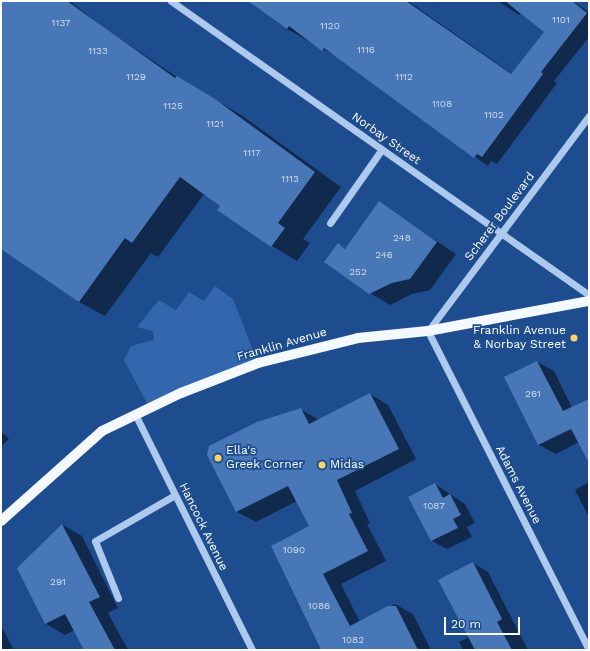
<!DOCTYPE html>
<style>
body{margin:0}
#map{position:relative;width:590px;height:651px;overflow:hidden;background:#1e4d8f;font-family:"Work Sans",sans-serif}
div>[style]{position:absolute}
[style*='--x']{left:calc(var(--x)*1px);top:calc(var(--y)*1px);width:calc(var(--w)*1px);rotate:calc(var(--a)*1deg)}
.green>*{inset:0;background:#3267ad}
.shadow>*{inset:0;background:#0007}
.building>*{inset:0;background:#4777b7}
.minor>*{height:7px;margin:-3.5px;padding:0 3.5px;transform-origin:3.5px;border-radius:3.5px;background:#adc9ed}
.major>*{height:10px;margin:-5px;padding:0 5px;transform-origin:5px;border-radius:5px;background:#f4f8ff}
.dots>*{width:11px;height:11px;translate:-50% -50%;box-sizing:border-box;border:2px solid #1e4d8f;border-radius:50%}
span{translate:-50% -50%;white-space:nowrap;text-align:center;line-height:1.15;-webkit-text-stroke:3.5px #1e4d8f;paint-order:stroke}
.number-label{font-size:10px;color:#d1dded}
.number-label span{-webkit-text-stroke-width:0}
.street-label{font-size:12px;color:#fff}
.poi-label{font-size:12px;color:#fff}
.right{translate:-100% -50%;text-align:right}
.left{translate:0 -50%;text-align:left}
.frame{position:absolute;inset:0;border:2px solid #fff;pointer-events:none}
.scale{position:absolute;left:444px;top:617px;width:76px;height:18px;box-sizing:border-box;border:2px solid #fff;border-top:0;padding-left:5px;font-size:12px;line-height:14px;white-space:nowrap;color:#fff;-webkit-text-stroke:3px #1e4d8f;paint-order:stroke}
</style>
<div id="map">
<div class="green">
<div style="clip-path:polygon(215px 286px,233px 299px,258px 363px,149px 407px,124px 360px,131px 346px,154px 340px,153px 331px,137px 327px,159px 300px,176px 310px,189px 292px,204px 301px)"></div>
</div>
<div class="shadow">
<div style="clip-path:polygon(1px 1px,74px 1px,72px 3px,110px 32px,177px 77px,241px 115px,341px 187px,303px 239px,310px 243px,297px 261px,272px 246px,204px 194px,158px 257px,151px 253px,105px 316px,79px 302px,1px 245px)"></div>
<div style="clip-path:polygon(249px 1px,408px 1px,512px 74px,545px 32px,521px 13px,519px 15px,498px 1px,573px 1px,589px 12px,589px 37px,554px 81px,557px 83px,497px 164px,491px 161px,488px 166px,337px 57px,287px 29px)"></div>
<div style="clip-path:polygon(379px 203px,456px 254px,430px 290px,412px 294px,390px 305px,370px 293px,338px 245px,346px 249px)"></div>
<div style="clip-path:polygon(537px 362px,554px 371px,572px 408px,589px 400px,589px 461px,579px 442px,556px 454px,539px 445px,506px 377px)"></div>
<div style="clip-path:polygon(370px 394px,388px 405px,416px 459px,355px 491px,370px 523px,367px 524px,386px 561px,341px 584px,360px 622px,395px 604px,413px 614px,431px 650px,321px 650px,296px 598px,310px 527px,297px 501px,256px 522px,237px 512px,208px 454px,300px 409px,319px 420px)"></div>
<div style="clip-path:polygon(1px 431px,9px 439px,1px 446px)"></div>
<div style="clip-path:polygon(589px 482px,589px 517px,575px 490px)"></div>
<div style="clip-path:polygon(435px 484px,465px 504px,475px 523px,467px 527px,472px 537px,447px 549px,432px 541px,409px 497px)"></div>
<div style="clip-path:polygon(63px 525px,82px 536px,118px 608px,108px 613px,128px 650px,85px 650px,75px 630px,65px 635px,46px 624px,18px 568px)"></div>
<div style="clip-path:polygon(473px 563px,488px 572px,528px 650px,463px 650px,459px 642px,469px 637px)"></div>
<div style="clip-path:polygon(1px 626px,14px 650px,1px 650px)"></div>
</div>
<div class="building">
<div style="clip-path:polygon(1px 1px,67px 1px,175px 78px,177px 76px,215px 99px,315px 172px,278px 223px,285px 228px,271px 247px,217px 210px,220px 206px,180px 177px,132px 243px,125px 238px,79px 302px,1px 249px)"></div>
<div style="clip-path:polygon(248px 1px,406px 1px,511px 74px,544px 32px,505px 1px,572px 1px,587px 13px,541px 72px,543px 74px,482px 157px,477px 154px,474px 158px,324px 48px,322px 51px,289px 26px,287px 29px)"></div>
<div style="clip-path:polygon(379px 201px,437px 242px,410px 279px,392px 283px,369px 294px,324px 262px,338px 243px,345px 249px)"></div>
<div style="clip-path:polygon(537px 361px,563px 411px,589px 399px,589px 463px,571px 429px,538px 445px,504px 377px)"></div>
<div style="clip-path:polygon(370px 393px,399px 449px,337px 480px,352px 513px,349px 514px,368px 551px,323px 574px,350px 626px,388px 606px,396px 606px,418px 650px,321px 650px,271px 546px,309px 526px,288px 486px,236px 512px,207px 455px,209px 446px,257px 422px,301px 408px,309px 424px)"></div>
<div style="clip-path:polygon(435px 483px,443px 498px,450px 494px,461px 515px,453px 519px,458px 528px,431px 541px,408px 497px)"></div>
<div style="clip-path:polygon(62px 524px,100px 597px,89px 602px,115px 650px,84px 650px,65px 614px,45px 624px,17px 568px)"></div>
<div style="clip-path:polygon(473px 562px,502px 619px,497px 622px,512px 650px,475px 650px,438px 580px)"></div>
</div>
<div class="minor">
<div style="--x:171;--y:1;--w:511;--a:35.12"></div>
<div style="--x:330;--y:223;--w:90;--a:-54.9"></div>
<div style="--x:135;--y:414;--w:263;--a:63.6"></div>
<div style="--x:118;--y:598;--w:61;--a:-112"></div>
<div style="--x:95;--y:541;--w:92;--a:-29.9"></div>
<div style="--x:589;--y:650;--w:357;--a:-116.8"></div>
<div style="--x:428;--y:331;--w:269;--a:-53.2"></div>
</div>
<div class="major">
<div style="--x:1;--y:521;--w:135;--a:-41.7"></div>
<div style="--x:102;--y:431;--w:88;--a:-25.7"></div>
<div style="--x:181;--y:393;--w:83;--a:-21.3"></div>
<div style="--x:258;--y:363;--w:103;--a:-14"></div>
<div style="--x:358;--y:338;--w:70;--a:-5.7"></div>
<div style="--x:428;--y:331;--w:164;--a:-10.6"></div>
</div>
<div class="dots">
<div style="left:574px;top:338px;background:#fcd56d"></div>
<div style="left:218px;top:458px;background:#fcd56d"></div>
<div style="left:322px;top:465px;background:#fcd56d"></div>
</div>
<div class="number-label">
<span style="left:561px;top:20px">1101</span>
<span style="left:61px;top:23px">1137</span>
<span style="left:330px;top:26px">1120</span>
<span style="left:366px;top:50px">1116</span>
<span style="left:98px;top:51px">1133</span>
<span style="left:136px;top:77px">1129</span>
<span style="left:404px;top:77px">1112</span>
<span style="left:442px;top:104px">1108</span>
<span style="left:173px;top:106px">1125</span>
<span style="left:494px;top:115px">1102</span>
<span style="left:215px;top:124px">1121</span>
<span style="left:252px;top:153px">1117</span>
<span style="left:290px;top:179px">1113</span>
<span style="left:402px;top:238px">248</span>
<span style="left:384px;top:255px">246</span>
<span style="left:358px;top:272px">252</span>
<span style="left:533px;top:394px">261</span>
<span style="left:434px;top:506px">1087</span>
<span style="left:294px;top:550px">1090</span>
<span style="left:58px;top:582px">291</span>
<span style="left:319px;top:606px">1086</span>
<span style="left:353px;top:640px">1082</span>
</div>
<div class="street-label">
<span style="left:386px;top:139px;rotate:35deg">Norbay Street</span>
<span style="left:500px;top:217px;rotate:-53deg">Scherer Boulevard</span>
<span style="left:282px;top:345px;rotate:-16deg">Franklin Avenue</span>
<span style="left:518px;top:485px;rotate:63deg">Adams Avenue</span>
<span style="left:203px;top:527px;rotate:64deg">Hancock Avenue</span>
</div>
<div class="poi-label">
<span class="right" style="left:566px;top:338px">Franklin Avenue<br>&amp; Norbay Street</span>
<span class="left" style="left:226px;top:458px">Ella's<br>Greek Corner</span>
<span class="left" style="left:330px;top:465px">Midas</span>
</div>
<div class="frame"></div>
<div class="scale">20 m</div>
</div>
